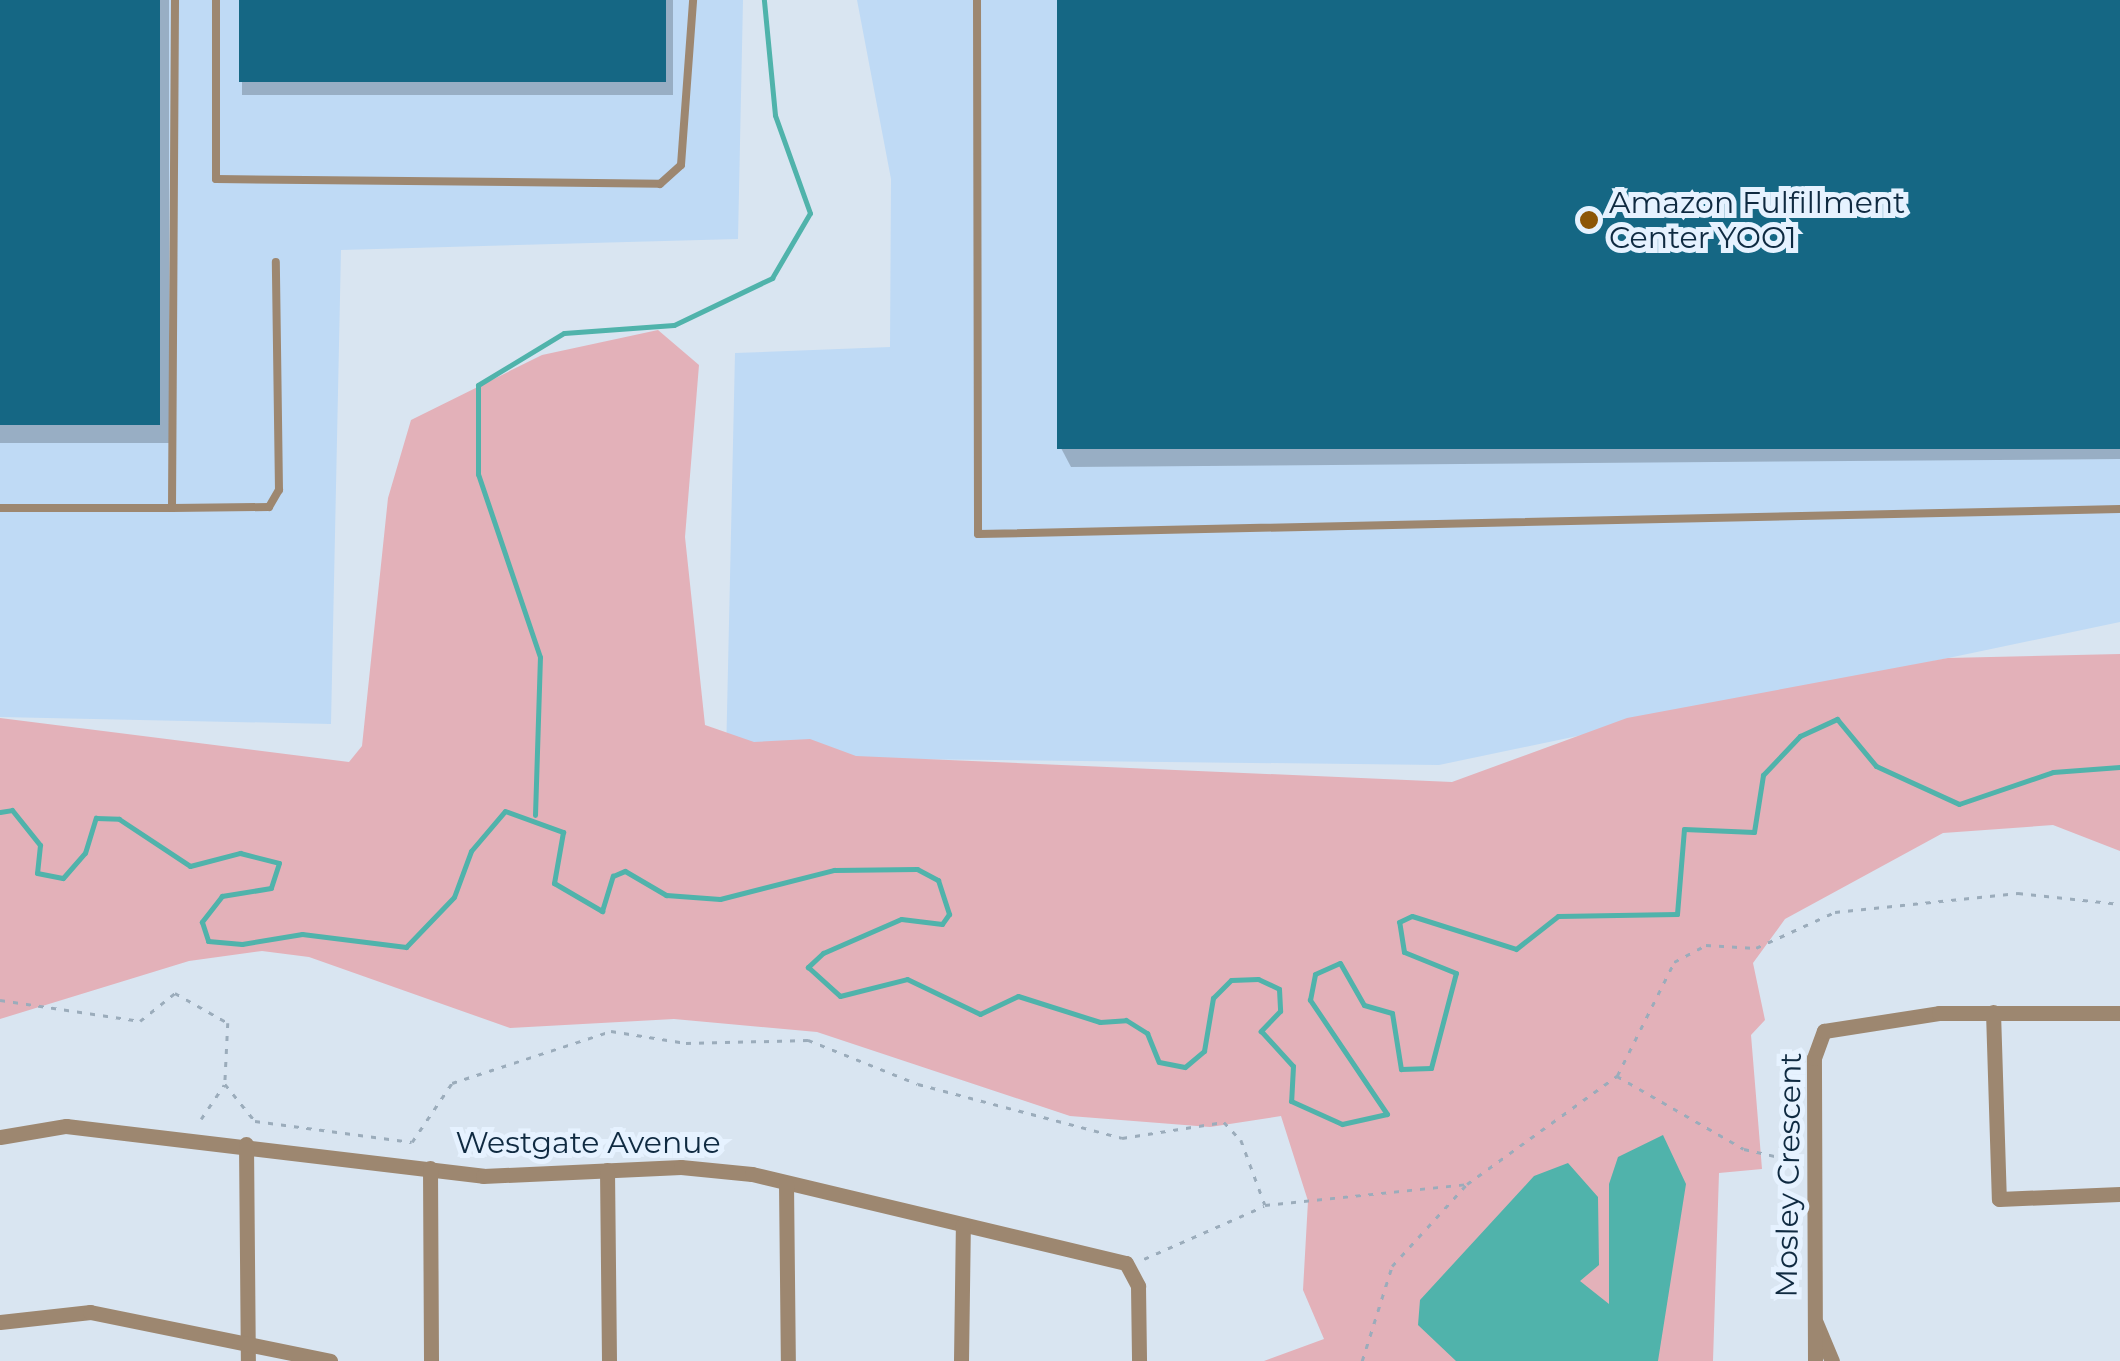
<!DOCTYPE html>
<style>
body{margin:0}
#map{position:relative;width:2120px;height:1361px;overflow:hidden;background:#d9e5f1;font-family:Montserrat,sans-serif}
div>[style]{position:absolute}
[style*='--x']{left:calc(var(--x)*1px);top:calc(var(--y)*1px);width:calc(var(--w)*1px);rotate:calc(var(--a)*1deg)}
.built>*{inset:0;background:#bfdaf5}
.green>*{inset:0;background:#e3b1b9}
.water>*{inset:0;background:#50b3ab}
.shadow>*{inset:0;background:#0003;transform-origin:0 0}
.stream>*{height:5px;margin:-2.5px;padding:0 2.5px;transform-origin:2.5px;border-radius:2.5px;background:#50b3ab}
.building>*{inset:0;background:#156784;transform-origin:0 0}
.path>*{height:2.5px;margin-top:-1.25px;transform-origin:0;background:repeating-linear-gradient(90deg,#9bacbb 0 5px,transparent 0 13px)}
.service>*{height:8px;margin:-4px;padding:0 4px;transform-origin:4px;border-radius:4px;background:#9d8770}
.minor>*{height:15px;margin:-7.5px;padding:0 7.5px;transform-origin:7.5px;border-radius:7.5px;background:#9d8770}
.dots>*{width:28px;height:28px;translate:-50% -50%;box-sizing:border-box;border:5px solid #e6f2ff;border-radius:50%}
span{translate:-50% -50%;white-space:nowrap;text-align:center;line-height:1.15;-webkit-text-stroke:10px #e6f2ff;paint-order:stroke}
.poi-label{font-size:30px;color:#0f2a41}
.left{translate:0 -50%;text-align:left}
.street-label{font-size:30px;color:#0f2a41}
</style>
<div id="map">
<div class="built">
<div style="clip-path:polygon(0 0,743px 0,738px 239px,341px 250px,331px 724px,0 717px)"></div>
<div style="clip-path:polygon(857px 0,2120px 0,2120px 622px,1439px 765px,726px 757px,735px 353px,890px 347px,891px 179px)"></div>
</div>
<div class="green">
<div style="clip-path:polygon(658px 330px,699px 365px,685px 537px,705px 725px,754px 742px,810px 739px,856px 756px,1452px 782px,1627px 718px,1948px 658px,2120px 654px,2120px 851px,2053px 825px,1943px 833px,1785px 919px,1753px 963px,1765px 1020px,1751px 1035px,1762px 1169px,1719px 1173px,1713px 1361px,1264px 1361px,1324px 1339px,1303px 1290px,1308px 1201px,1281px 1116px,1210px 1127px,1070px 1116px,817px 1032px,674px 1019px,510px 1028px,309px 957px,262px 951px,189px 961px,0 1019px,0 718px,349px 762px,362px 746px,388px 498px,411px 420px,542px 355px)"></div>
</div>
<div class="water">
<div style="clip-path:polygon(1663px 1135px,1686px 1184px,1658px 1361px,1456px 1361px,1418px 1325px,1420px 1300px,1534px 1176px,1568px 1163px,1598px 1197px,1599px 1265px,1580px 1281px,1609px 1304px,1609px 1184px,1618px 1157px)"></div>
</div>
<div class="shadow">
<div style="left:0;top:0;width:169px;height:443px"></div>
<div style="left:242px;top:0;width:431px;height:95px"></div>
<div style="clip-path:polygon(1060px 0,2120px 0,2120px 459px,1071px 467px,1061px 448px)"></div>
</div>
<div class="stream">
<div style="--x:0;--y:812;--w:12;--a:-9"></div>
<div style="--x:12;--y:810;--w:45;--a:51.3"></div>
<div style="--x:40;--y:845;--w:28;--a:96"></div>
<div style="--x:37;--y:873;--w:26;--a:11"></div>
<div style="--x:63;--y:878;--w:33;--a:-49"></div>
<div style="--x:85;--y:853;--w:37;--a:-73"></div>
<div style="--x:96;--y:818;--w:23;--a:2"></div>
<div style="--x:119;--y:819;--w:85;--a:33.5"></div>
<div style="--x:190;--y:866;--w:52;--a:-14.6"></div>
<div style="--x:240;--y:853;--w:40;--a:14.4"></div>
<div style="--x:279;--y:863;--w:26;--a:108"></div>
<div style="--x:271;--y:888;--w:50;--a:170.7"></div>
<div style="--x:222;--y:896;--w:33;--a:128"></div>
<div style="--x:202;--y:922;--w:20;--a:72"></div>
<div style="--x:208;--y:941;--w:34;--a:5"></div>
<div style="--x:242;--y:944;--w:61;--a:-9.5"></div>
<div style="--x:302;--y:934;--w:105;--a:7.1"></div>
<div style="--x:406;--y:947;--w:69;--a:-46.2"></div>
<div style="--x:454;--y:897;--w:49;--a:-69.7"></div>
<div style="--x:471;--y:851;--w:52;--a:-49.6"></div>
<div style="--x:505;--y:811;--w:62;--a:19.9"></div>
<div style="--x:563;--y:832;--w:52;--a:100"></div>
<div style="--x:554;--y:883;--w:56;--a:30.3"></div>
<div style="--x:602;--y:911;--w:37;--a:-73"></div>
<div style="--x:613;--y:876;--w:13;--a:-23"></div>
<div style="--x:625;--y:871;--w:48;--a:30.3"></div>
<div style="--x:666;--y:895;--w:54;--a:4.2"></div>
<div style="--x:720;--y:899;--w:118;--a:-14.3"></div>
<div style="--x:834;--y:870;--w:83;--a:-0.7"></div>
<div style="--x:917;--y:869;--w:24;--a:28"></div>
<div style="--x:938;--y:880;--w:36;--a:72"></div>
<div style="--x:949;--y:914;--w:12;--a:125"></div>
<div style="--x:942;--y:924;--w:41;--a:-173"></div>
<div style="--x:901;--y:919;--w:85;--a:156.4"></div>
<div style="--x:823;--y:953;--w:21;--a:137"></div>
<div style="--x:808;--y:967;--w:43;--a:42.2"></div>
<div style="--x:840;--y:996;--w:69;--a:-14.2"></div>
<div style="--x:907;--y:979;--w:81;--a:25.6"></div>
<div style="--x:980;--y:1014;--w:42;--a:-25.3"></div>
<div style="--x:1018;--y:996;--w:86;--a:17.6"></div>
<div style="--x:1100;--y:1022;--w:26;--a:-4"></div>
<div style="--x:1126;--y:1020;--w:25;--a:32"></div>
<div style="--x:1147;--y:1033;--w:31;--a:68"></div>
<div style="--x:1159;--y:1062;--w:26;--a:11"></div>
<div style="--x:1185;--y:1067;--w:25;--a:-40"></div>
<div style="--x:1204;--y:1051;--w:54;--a:-80.4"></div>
<div style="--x:1213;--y:998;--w:25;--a:-45"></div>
<div style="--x:1231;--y:980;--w:27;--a:-2"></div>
<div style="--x:1258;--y:979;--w:23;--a:25"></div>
<div style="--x:1279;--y:989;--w:22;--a:87"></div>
<div style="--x:1280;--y:1011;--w:28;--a:134"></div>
<div style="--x:1261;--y:1031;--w:47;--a:47.6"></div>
<div style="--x:1293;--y:1066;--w:35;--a:93"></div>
<div style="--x:1291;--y:1101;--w:56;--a:24.3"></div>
<div style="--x:1342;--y:1124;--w:46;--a:-12.5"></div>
<div style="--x:1387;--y:1114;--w:138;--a:-124"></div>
<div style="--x:1310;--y:1000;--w:26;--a:-79"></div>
<div style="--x:1315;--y:974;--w:27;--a:-24"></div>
<div style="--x:1340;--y:963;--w:48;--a:60.3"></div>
<div style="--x:1364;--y:1005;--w:29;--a:16"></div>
<div style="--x:1392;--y:1013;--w:57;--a:80.9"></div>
<div style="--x:1401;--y:1069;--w:30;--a:-2"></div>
<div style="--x:1431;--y:1068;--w:98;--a:-75.3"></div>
<div style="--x:1456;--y:973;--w:56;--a:-158"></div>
<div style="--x:1404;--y:952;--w:30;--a:-99"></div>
<div style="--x:1399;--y:922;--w:14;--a:-25"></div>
<div style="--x:1412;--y:916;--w:109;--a:17.6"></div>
<div style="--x:1516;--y:949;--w:53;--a:-38.2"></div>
<div style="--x:1558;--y:916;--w:119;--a:-1"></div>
<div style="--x:1677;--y:914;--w:85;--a:-85.3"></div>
<div style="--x:1684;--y:829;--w:70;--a:2.5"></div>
<div style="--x:1754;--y:832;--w:58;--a:-81"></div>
<div style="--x:1763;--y:775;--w:54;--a:-46.5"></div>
<div style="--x:1800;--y:736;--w:41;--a:-24.7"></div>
<div style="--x:1837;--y:719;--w:61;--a:50.3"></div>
<div style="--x:1876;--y:766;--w:91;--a:24.6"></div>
<div style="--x:1959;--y:804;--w:99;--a:-18.8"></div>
<div style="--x:2053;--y:772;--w:67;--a:-4.3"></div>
<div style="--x:535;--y:815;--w:158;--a:-88.2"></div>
<div style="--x:540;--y:657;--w:193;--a:-108.7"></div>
<div style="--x:478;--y:474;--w:89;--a:-90"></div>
<div style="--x:478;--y:385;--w:100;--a:-31.2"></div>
<div style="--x:564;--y:333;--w:110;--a:-4.2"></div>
<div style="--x:674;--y:325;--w:109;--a:-25.6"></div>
<div style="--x:772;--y:278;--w:75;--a:-59.7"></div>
<div style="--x:810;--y:213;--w:104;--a:-109.7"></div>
<div style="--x:775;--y:115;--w:116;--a:-95.5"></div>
</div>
<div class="building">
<div style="left:0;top:0;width:160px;height:425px"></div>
<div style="left:239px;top:0;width:427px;height:82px"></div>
<div style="left:1057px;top:0;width:1063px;height:449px"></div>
</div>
<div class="path">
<div style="--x:0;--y:1000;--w:142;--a:8.5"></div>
<div style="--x:140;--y:1021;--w:45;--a:-38.7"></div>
<div style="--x:175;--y:993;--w:61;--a:29.5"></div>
<div style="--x:228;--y:1023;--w:61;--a:92.8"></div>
<div style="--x:225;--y:1084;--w:48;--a:51"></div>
<div style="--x:255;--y:1121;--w:158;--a:7.6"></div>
<div style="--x:412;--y:1142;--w:71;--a:-55.9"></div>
<div style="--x:452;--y:1083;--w:167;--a:-18.1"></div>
<div style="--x:611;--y:1031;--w:76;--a:9.1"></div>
<div style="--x:686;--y:1043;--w:122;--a:-1.4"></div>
<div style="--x:808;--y:1040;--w:118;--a:21.8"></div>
<div style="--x:918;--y:1084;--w:211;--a:14.8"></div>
<div style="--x:1122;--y:1138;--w:103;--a:-8.9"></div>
<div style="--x:1224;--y:1122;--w:25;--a:47"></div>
<div style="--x:1241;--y:1140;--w:69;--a:69.7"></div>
<div style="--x:1265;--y:1205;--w:203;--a:-5.9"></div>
<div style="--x:1467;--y:1184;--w:185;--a:-35.8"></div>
<div style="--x:1617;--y:1076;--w:127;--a:-63.4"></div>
<div style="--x:1674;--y:962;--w:36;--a:-28"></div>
<div style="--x:1706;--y:945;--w:50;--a:3.4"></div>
<div style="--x:1756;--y:948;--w:87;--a:-24.5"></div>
<div style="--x:1835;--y:912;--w:184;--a:-5.9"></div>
<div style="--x:2018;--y:893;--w:103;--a:6.2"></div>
<div style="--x:1617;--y:1076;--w:146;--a:29.9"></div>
<div style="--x:1744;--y:1149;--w:54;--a:12.8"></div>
<div style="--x:201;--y:1119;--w:41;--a:-55.9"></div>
<div style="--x:1144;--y:1259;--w:131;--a:-23.8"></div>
<div style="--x:1362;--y:1361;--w:100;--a:-72.5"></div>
<div style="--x:1392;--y:1266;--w:110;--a:-47.6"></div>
</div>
<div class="service">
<div style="--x:216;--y:0;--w:179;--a:90"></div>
<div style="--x:216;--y:179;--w:444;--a:0.6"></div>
<div style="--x:660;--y:184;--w:28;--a:-42"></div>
<div style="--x:681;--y:165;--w:165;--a:-85.8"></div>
<div style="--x:977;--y:0;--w:534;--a:89.89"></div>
<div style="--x:978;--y:534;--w:1142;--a:-1.25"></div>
<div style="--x:0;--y:508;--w:172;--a:0"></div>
<div style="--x:172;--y:508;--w:508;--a:-89.66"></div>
<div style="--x:172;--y:508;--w:97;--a:-0.6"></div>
<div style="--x:269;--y:507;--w:20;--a:-60"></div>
<div style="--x:279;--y:490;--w:228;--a:-90.8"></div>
</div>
<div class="minor">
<div style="--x:1993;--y:1012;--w:187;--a:88.2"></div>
<div style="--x:1999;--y:1199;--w:121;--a:-2.4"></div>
<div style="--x:0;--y:1137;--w:67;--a:-9.5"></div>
<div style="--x:66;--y:1126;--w:420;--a:6.8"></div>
<div style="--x:483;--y:1176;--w:198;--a:-2.6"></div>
<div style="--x:681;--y:1167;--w:71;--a:5.6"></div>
<div style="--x:752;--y:1174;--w:384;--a:13.4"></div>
<div style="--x:1126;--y:1263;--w:26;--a:62"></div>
<div style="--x:1138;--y:1286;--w:75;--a:89.2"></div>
<div style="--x:246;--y:1144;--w:217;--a:89.5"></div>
<div style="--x:430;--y:1168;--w:193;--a:89.7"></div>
<div style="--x:607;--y:1170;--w:191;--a:89.4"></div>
<div style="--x:786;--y:1183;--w:178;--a:89.4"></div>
<div style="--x:0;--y:1322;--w:91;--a:-6.3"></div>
<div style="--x:90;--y:1312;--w:245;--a:11.5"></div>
<div style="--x:1816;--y:1323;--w:41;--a:67.2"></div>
<div style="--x:961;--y:1361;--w:136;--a:-89.2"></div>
<div style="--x:1815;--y:1361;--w:303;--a:-90.2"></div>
<div style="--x:1814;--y:1058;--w:29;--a:-70"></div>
<div style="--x:1824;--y:1031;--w:116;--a:-8.9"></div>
<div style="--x:1939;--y:1013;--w:181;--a:0"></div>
</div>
<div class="dots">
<div style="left:1589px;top:220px;background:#8c5607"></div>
</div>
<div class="poi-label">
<span class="left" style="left:1609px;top:220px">Amazon Fulfillment<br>Center YOO1</span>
</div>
<div class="street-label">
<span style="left:588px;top:1143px">Westgate Avenue</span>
<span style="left:1789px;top:1175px;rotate:-89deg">Mosley Crescent</span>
</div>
</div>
